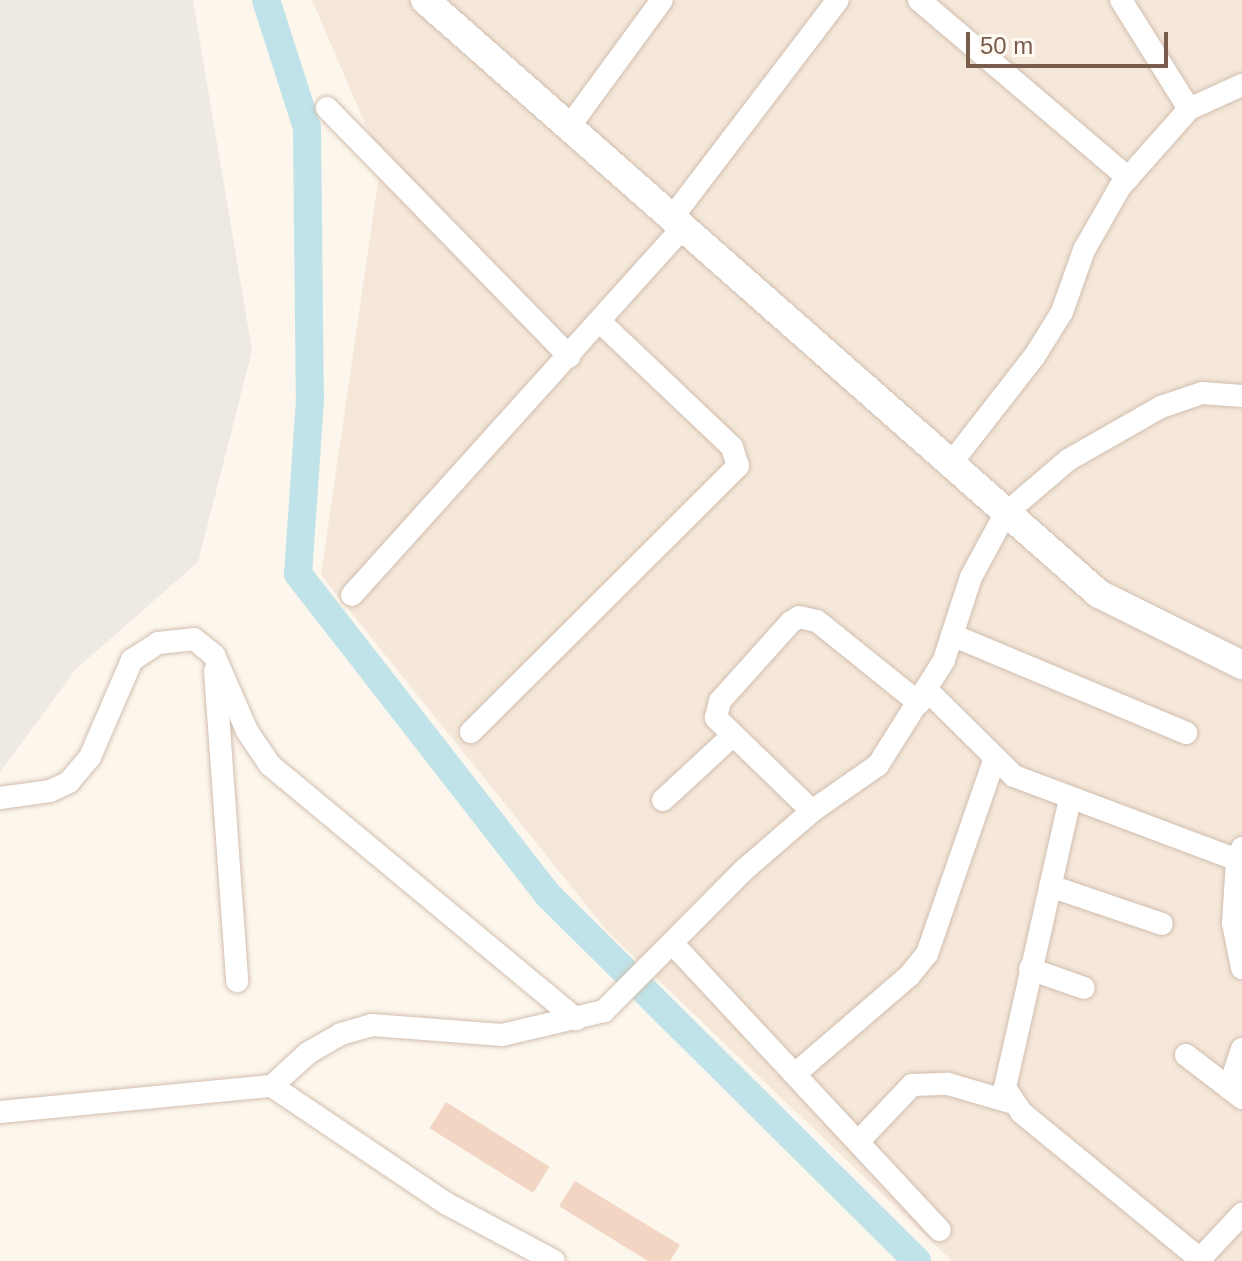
<!DOCTYPE html>
<style>
body{margin:0}
#map{position:relative;width:1242px;height:1261px;overflow:hidden;background:#fdf6ec;font-family:Helvetica,sans-serif}
div>[style]{position:absolute}
[style*='--x']{left:calc(var(--x)*1px);top:calc(var(--y)*1px);width:calc(var(--w)*1px);rotate:calc(var(--a)*1deg)}
.residential>*{inset:0;background:#f5e8da}
.industrial>*{inset:0;background:#efe9e4}
.canal>*{height:28px;margin:-14px;padding:0 14px;transform-origin:14px;border-radius:14px;background:#bfe3e8}
.building>*{inset:0;background:#f3d5c3;transform-origin:0 0}
.roads{filter:drop-shadow(0 0 2px #d1beb0) drop-shadow(0 0 2px #d1beb0)}
.minor>*{height:22px;margin:-11px;padding:0 11px;transform-origin:11px;border-radius:11px;background:#fff}
.tertiary>*{height:28px;margin:-14px;padding:0 14px;transform-origin:14px;border-radius:14px;background:#fff}
span{translate:-50% -50%;white-space:nowrap;text-align:center;line-height:1.15;-webkit-text-stroke:6px #fffaf3;paint-order:stroke}
.scale{position:absolute;left:966px;top:32px;width:202px;height:36px;box-sizing:border-box;border:4px solid #7a5c4d;border-top:0;padding-left:10px;font-size:24px;line-height:28px;white-space:nowrap;color:#7a5c4d;-webkit-text-stroke:6px #fffaf3;paint-order:stroke}
</style>
<div id="map">
<div class="residential">
<div style="clip-path:polygon(312px 0,1242px 0,1242px 1261px,952px 1261px,607px 931px,321px 575px,381px 161px)"></div>
</div>
<div class="industrial">
<div style="clip-path:polygon(0 0,193px 0,252px 351px,198px 562px,76px 669px,0 772px)"></div>
</div>
<div class="canal">
<div style="--x:266;--y:0;--w:134;--a:72.2"></div>
<div style="--x:307;--y:128;--w:271;--a:89.4"></div>
<div style="--x:310;--y:399;--w:175;--a:93.9"></div>
<div style="--x:298;--y:574;--w:407;--a:52.1"></div>
<div style="--x:548;--y:895;--w:520;--a:44.77"></div>
</div>
<div class="building">
<div style="left:446px;top:1102px;width:122px;height:31px;rotate:32deg"></div>
<div style="clip-path:polygon(575px 1181px,680px 1245px,670px 1261px,648px 1261px,559px 1206px)"></div>
</div>
<div class="roads">
<div class="minor">
<div style="--x:919;--y:0;--w:275;--a:40.4"></div>
<div style="--x:1121;--y:0;--w:128;--a:58"></div>
<div style="--x:327;--y:108;--w:347;--a:45.7"></div>
<div style="--x:569;--y:127;--w:157;--a:-53.8"></div>
<div style="--x:671;--y:219;--w:275;--a:-52.7"></div>
<div style="--x:949;--y:466;--w:138;--a:-52.1"></div>
<div style="--x:1034;--y:357;--w:53;--a:-58.1"></div>
<div style="--x:1062;--y:312;--w:66;--a:-70.5"></div>
<div style="--x:1084;--y:250;--w:73;--a:-60.3"></div>
<div style="--x:1120;--y:187;--w:104;--a:-48.5"></div>
<div style="--x:1189;--y:109;--w:58;--a:-24.4"></div>
<div style="--x:352;--y:595;--w:494;--a:-48"></div>
<div style="--x:952;--y:635;--w:254;--a:22.7"></div>
<div style="--x:215;--y:671;--w:311;--a:85.9"></div>
<div style="--x:927;--y:690;--w:122;--a:44.7"></div>
<div style="--x:1014;--y:776;--w:238;--a:20.6"></div>
<div style="--x:1237;--y:860;--w:13;--a:-67"></div>
<div style="--x:471;--y:732;--w:377;--a:-44.9"></div>
<div style="--x:738;--y:466;--w:20;--a:-108"></div>
<div style="--x:732;--y:447;--w:183;--a:-136.5"></div>
<div style="--x:0;--y:798;--w:50;--a:-8"></div>
<div style="--x:50;--y:791;--w:21;--a:-25"></div>
<div style="--x:69;--y:782;--w:33;--a:-50"></div>
<div style="--x:90;--y:757;--w:106;--a:-66.6"></div>
<div style="--x:132;--y:660;--w:31;--a:-33"></div>
<div style="--x:158;--y:643;--w:36;--a:-6"></div>
<div style="--x:194;--y:639;--w:26;--a:39"></div>
<div style="--x:214;--y:655;--w:83;--a:66.5"></div>
<div style="--x:247;--y:731;--w:41;--a:55.9"></div>
<div style="--x:270;--y:765;--w:398;--a:39.7"></div>
<div style="--x:1070;--y:799;--w:296;--a:102.7"></div>
<div style="--x:1005;--y:1088;--w:30;--a:56"></div>
<div style="--x:1022;--y:1113;--w:233;--a:39.4"></div>
<div style="--x:663;--y:800;--w:93;--a:-42.8"></div>
<div style="--x:812;--y:811;--w:134;--a:-135.9"></div>
<div style="--x:716;--y:718;--w:17;--a:-77"></div>
<div style="--x:720;--y:701;--w:106;--a:-48.1"></div>
<div style="--x:791;--y:622;--w:9;--a:-32"></div>
<div style="--x:799;--y:617;--w:18;--a:13"></div>
<div style="--x:817;--y:621;--w:131;--a:38.8"></div>
<div style="--x:1237;--y:860;--w:63;--a:93.6"></div>
<div style="--x:1233;--y:923;--w:46;--a:78.7"></div>
<div style="--x:1050;--y:886;--w:118;--a:18.7"></div>
<div style="--x:673;--y:944;--w:391;--a:47"></div>
<div style="--x:1030;--y:969;--w:57;--a:19.4"></div>
<div style="--x:1186;--y:1055;--w:71;--a:37.5"></div>
<div style="--x:795;--y:1074;--w:150;--a:-40.7"></div>
<div style="--x:909;--y:976;--w:28;--a:-51"></div>
<div style="--x:927;--y:954;--w:204;--a:-70.9"></div>
<div style="--x:272;--y:1086;--w:211;--a:34"></div>
<div style="--x:447;--y:1204;--w:121;--a:28"></div>
<div style="--x:1229;--y:1088;--w:41;--a:-71.6"></div>
<div style="--x:0;--y:1112;--w:273;--a:-5.5"></div>
<div style="--x:272;--y:1086;--w:49;--a:-42.5"></div>
<div style="--x:308;--y:1053;--w:38;--a:-30"></div>
<div style="--x:341;--y:1034;--w:32;--a:-16"></div>
<div style="--x:372;--y:1025;--w:130;--a:4.4"></div>
<div style="--x:502;--y:1035;--w:105;--a:-13.2"></div>
<div style="--x:604;--y:1011;--w:199;--a:-45.2"></div>
<div style="--x:744;--y:870;--w:90;--a:-40.9"></div>
<div style="--x:812;--y:811;--w:80;--a:-34.9"></div>
<div style="--x:878;--y:765;--w:124;--a:-57.8"></div>
<div style="--x:944;--y:660;--w:87;--a:-72"></div>
<div style="--x:971;--y:577;--w:72;--a:-61.6"></div>
<div style="--x:1005;--y:514;--w:83;--a:-40.6"></div>
<div style="--x:1068;--y:460;--w:107;--a:-29.7"></div>
<div style="--x:1161;--y:407;--w:43;--a:-18.9"></div>
<div style="--x:1202;--y:393;--w:40;--a:4.3"></div>
<div style="--x:858;--y:1142;--w:79;--a:-46.5"></div>
<div style="--x:912;--y:1085;--w:36;--a:-2"></div>
<div style="--x:948;--y:1084;--w:65;--a:16.2"></div>
<div style="--x:1200;--y:1259;--w:62;--a:-47"></div>
</div>
<div class="tertiary">
<div style="--x:425;--y:0;--w:898;--a:41.39"></div>
<div style="--x:1099;--y:594;--w:160;--a:26.4"></div>
</div>
</div>
<div class="scale">50 m</div>
</div>
